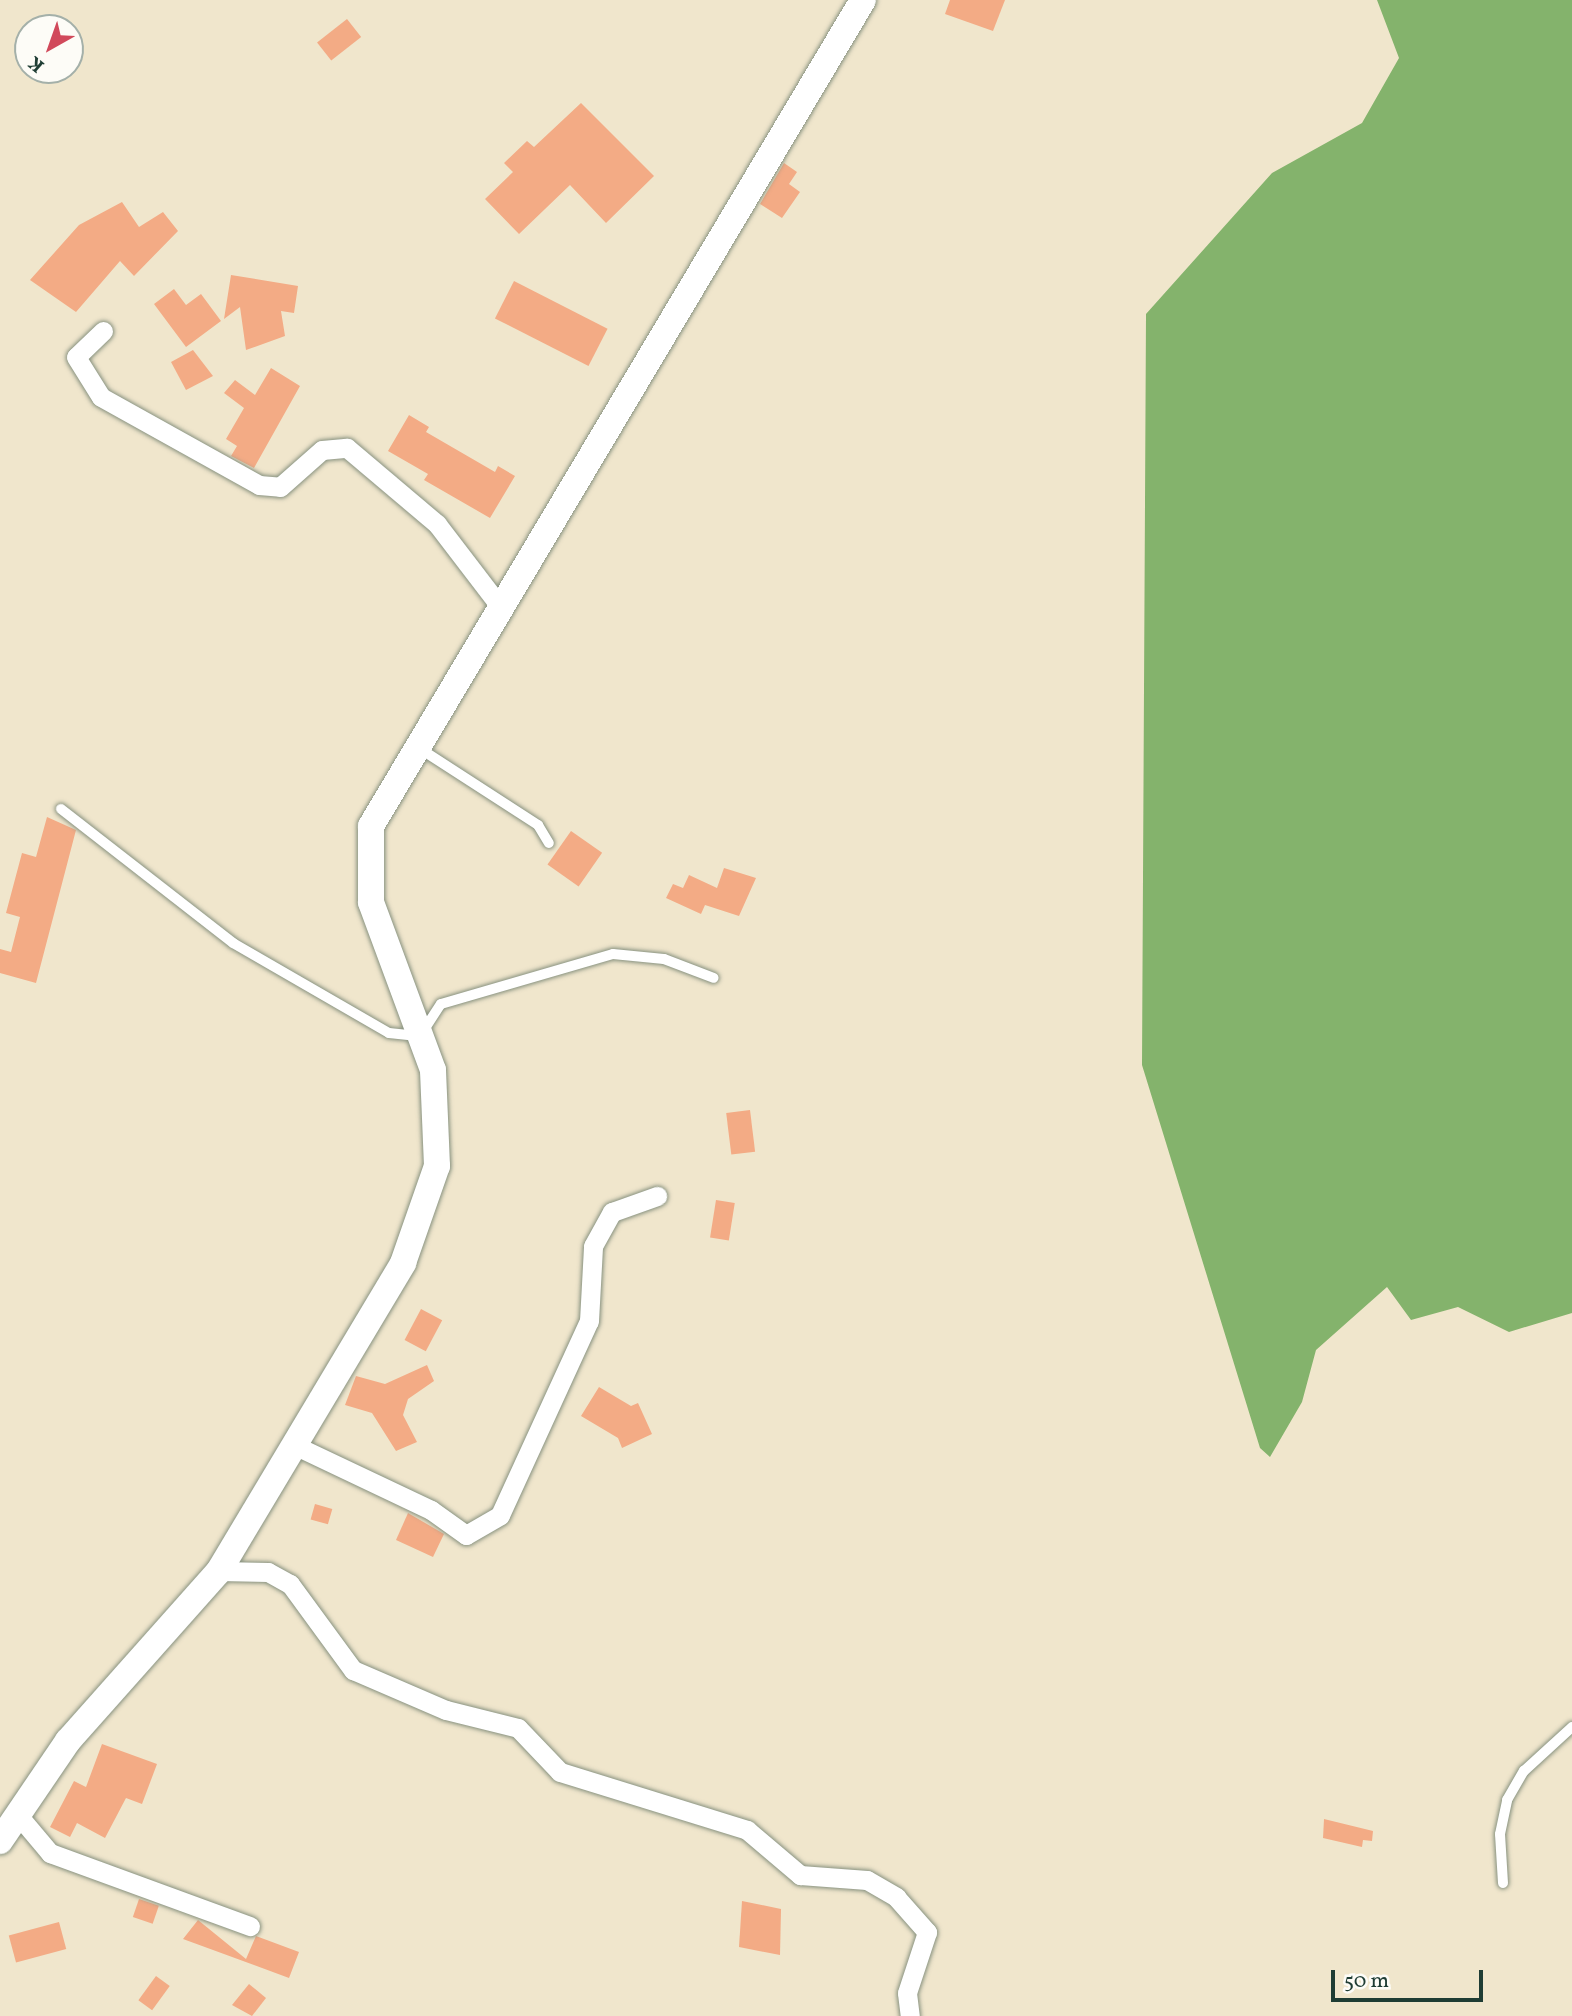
<!DOCTYPE html>
<style>
body{margin:0}
#map{position:relative;width:1572px;height:2016px;overflow:hidden;background:#f0e6cc;font-family:Vollkorn,serif}
div>[style]{position:absolute}
[style*='--x']{left:calc(var(--x)*1px);top:calc(var(--y)*1px);width:calc(var(--w)*1px);rotate:calc(var(--a)*1deg)}
.forest>*{inset:0;background:#84b36c}
.building>*{inset:0;background:#f3ab85;transform-origin:0 0}
.roads{filter:drop-shadow(0 0 2px #889280) drop-shadow(0 0 2px #889280)}
.lane>*{height:10px;margin:-5px;padding:0 5px;transform-origin:5px;border-radius:5px;background:#fff}
.street>*{height:19px;margin:-9.5px;padding:0 9.5px;transform-origin:9.5px;border-radius:9.5px;background:#fff}
.secondary>*{height:26px;margin:-13px;padding:0 13px;transform-origin:13px;border-radius:13px;background:#fff}
span{translate:-50% -50%;white-space:nowrap;text-align:center;line-height:1.15;-webkit-text-stroke:7px #fdfcf7;paint-order:stroke}
.north{position:absolute;left:14px;top:14px;width:70px;height:70px;box-sizing:border-box;background:#fdfcf7;border:2px solid #a4b0a9;border-radius:50%;rotate:220deg;font-size:19px;font-weight:700;line-height:28px;text-align:center;color:#1f3d34}
.north::after{content:'';display:block;margin:auto;width:24px;height:32px;background:#d1495b;clip-path:polygon(50% 0,100% 100%,50% 72%,0 100%)}
.scale{position:absolute;left:1331px;top:1970px;width:152px;height:32px;box-sizing:border-box;border:4px solid #1f3d34;border-top:0;padding-left:9px;font-size:21px;line-height:24px;white-space:nowrap;color:#1f3d34;-webkit-text-stroke:5px #fdfcf7;paint-order:stroke}
</style>
<div id="map">
<div class="forest">
<div style="clip-path:polygon(1377px 0,1572px 0,1572px 1313px,1509px 1332px,1458px 1307px,1411px 1320px,1387px 1287px,1316px 1350px,1302px 1402px,1270px 1457px,1260px 1448px,1142px 1065px,1146px 314px,1272px 173px,1362px 123px,1399px 58px)"></div>
</div>
<div class="building">
<div style="clip-path:polygon(950px 0,1005px 0,993px 31px,945px 14px)"></div>
<div style="left:347px;top:19px;width:23px;height:38px;rotate:52deg"></div>
<div style="clip-path:polygon(581px 103px,654px 176px,606px 223px,570px 185px,519px 234px,485px 199px,513px 172px,504px 163px,527px 141px,534px 147px)"></div>
<div style="clip-path:polygon(784px 163px,797px 172px,789px 184px,800px 192px,782px 218px,760px 204px)"></div>
<div style="clip-path:polygon(122px 202px,139px 227px,163px 212px,178px 231px,134px 276px,120px 261px,76px 312px,30px 280px,79px 225px)"></div>
<div style="clip-path:polygon(231px 275px,298px 286px,294px 313px,281px 311px,285px 336px,246px 350px,240px 307px,224px 319px)"></div>
<div style="left:514px;top:281px;width:105px;height:42px;rotate:27deg"></div>
<div style="clip-path:polygon(174px 289px,186px 305px,201px 294px,221px 321px,186px 347px,154px 304px)"></div>
<div style="clip-path:polygon(193px 350px,213px 376px,186px 390px,171px 362px)"></div>
<div style="clip-path:polygon(271px 368px,300px 386px,254px 468px,231px 456px,237px 446px,226px 439px,244px 408px,224px 393px,235px 380px,255px 395px)"></div>
<div style="clip-path:polygon(409px 415px,429px 427px,426px 432px,495px 472px,498px 466px,515px 476px,490px 518px,424px 480px,428px 474px,388px 451px)"></div>
<div style="clip-path:polygon(47px 817px,76px 830px,36px 983px,0 973px,0 949px,11px 952px,20px 917px,6px 913px,22px 853px,36px 857px)"></div>
<div style="left:571px;top:831px;width:38px;height:41px;rotate:35deg"></div>
<div style="clip-path:polygon(724px 868px,756px 878px,739px 916px,705px 905px,701px 914px,666px 898px,673px 884px,683px 888px,689px 875px,717px 888px)"></div>
<div style="left:750px;top:1110px;width:42px;height:24px;rotate:83deg"></div>
<div style="left:716px;top:1200px;width:19px;height:38px;rotate:9deg"></div>
<div style="left:421px;top:1309px;width:24px;height:35px;rotate:28deg"></div>
<div style="clip-path:polygon(427px 1365px,434px 1381px,408px 1399px,403px 1415px,417px 1442px,396px 1451px,372px 1413px,345px 1405px,356px 1376px,385px 1384px)"></div>
<div style="clip-path:polygon(599px 1387px,631px 1406px,638px 1403px,652px 1434px,622px 1448px,618px 1438px,581px 1416px)"></div>
<div style="left:315px;top:1504px;width:18px;height:16px;rotate:16deg"></div>
<div style="clip-path:polygon(408px 1513px,444px 1534px,433px 1557px,396px 1540px)"></div>
<div style="clip-path:polygon(102px 1744px,157px 1764px,142px 1804px,126px 1798px,105px 1838px,77px 1823px,70px 1837px,50px 1827px,74px 1781px,86px 1787px)"></div>
<div style="clip-path:polygon(1324px 1819px,1373px 1831px,1372px 1841px,1363px 1840px,1362px 1847px,1323px 1838px)"></div>
<div style="left:139px;top:1899px;width:21px;height:19px;rotate:19deg"></div>
<div style="clip-path:polygon(742px 1901px,781px 1909px,780px 1955px,739px 1947px)"></div>
<div style="clip-path:polygon(198px 1920px,246px 1959px,256px 1936px,299px 1952px,289px 1978px,183px 1939px)"></div>
<div style="left:59px;top:1922px;width:28px;height:52px;rotate:75deg"></div>
<div style="left:156px;top:1976px;width:17px;height:30px;rotate:36deg"></div>
<div style="clip-path:polygon(249px 1984px,266px 1998px,252px 2016px,232px 2005px)"></div>
</div>
<div class="roads">
<div class="lane">
<div style="--x:419;--y:748;--w:142;--a:32.9"></div>
<div style="--x:538;--y:825;--w:21;--a:59"></div>
<div style="--x:61;--y:809;--w:218;--a:37.9"></div>
<div style="--x:233;--y:943;--w:180;--a:30"></div>
<div style="--x:389;--y:1033;--w:31;--a:6"></div>
<div style="--x:420;--y:1036;--w:38;--a:-57"></div>
<div style="--x:441;--y:1004;--w:179;--a:-16.2"></div>
<div style="--x:613;--y:954;--w:51;--a:5.6"></div>
<div style="--x:664;--y:959;--w:53;--a:20.8"></div>
<div style="--x:1503;--y:1883;--w:49;--a:-93.5"></div>
<div style="--x:1500;--y:1834;--w:35;--a:-78"></div>
<div style="--x:1507;--y:1800;--w:34;--a:-60"></div>
<div style="--x:1524;--y:1771;--w:65;--a:-42.5"></div>
</div>
<div class="street">
<div style="--x:103;--y:331;--w:37;--a:136"></div>
<div style="--x:76;--y:357;--w:47;--a:58"></div>
<div style="--x:101;--y:397;--w:181;--a:29.1"></div>
<div style="--x:259;--y:485;--w:21;--a:5"></div>
<div style="--x:280;--y:487;--w:56;--a:-41.4"></div>
<div style="--x:322;--y:450;--w:25;--a:-5"></div>
<div style="--x:347;--y:448;--w:118;--a:40.2"></div>
<div style="--x:437;--y:524;--w:107;--a:52.6"></div>
<div style="--x:294;--y:1445;--w:152;--a:25.4"></div>
<div style="--x:431;--y:1510;--w:43;--a:35.5"></div>
<div style="--x:466;--y:1535;--w:39;--a:-30"></div>
<div style="--x:500;--y:1515;--w:213;--a:-65.4"></div>
<div style="--x:589;--y:1321;--w:75;--a:-86.9"></div>
<div style="--x:593;--y:1246;--w:39;--a:-61"></div>
<div style="--x:612;--y:1212;--w:48;--a:-19.6"></div>
<div style="--x:219;--y:1571;--w:49;--a:1.2"></div>
<div style="--x:268;--y:1572;--w:25;--a:29"></div>
<div style="--x:290;--y:1584;--w:107;--a:53.8"></div>
<div style="--x:353;--y:1670;--w:101;--a:23.3"></div>
<div style="--x:446;--y:1710;--w:74;--a:14"></div>
<div style="--x:518;--y:1728;--w:61;--a:46.3"></div>
<div style="--x:560;--y:1772;--w:196;--a:17.2"></div>
<div style="--x:747;--y:1830;--w:70;--a:40.3"></div>
<div style="--x:800;--y:1875;--w:67;--a:4.3"></div>
<div style="--x:867;--y:1880;--w:34;--a:30"></div>
<div style="--x:896;--y:1897;--w:47;--a:48.5"></div>
<div style="--x:927;--y:1932;--w:64;--a:108.2"></div>
<div style="--x:907;--y:1993;--w:23;--a:83"></div>
<div style="--x:18;--y:1815;--w:50;--a:49.9"></div>
<div style="--x:50;--y:1853;--w:213;--a:20.1"></div>
</div>
<div class="secondary">
<div style="--x:0;--y:1841;--w:121;--a:-55.8"></div>
<div style="--x:68;--y:1741;--w:227;--a:-48.4"></div>
<div style="--x:219;--y:1571;--w:359;--a:-59.1"></div>
<div style="--x:403;--y:1263;--w:103;--a:-70.7"></div>
<div style="--x:437;--y:1166;--w:96;--a:-92.4"></div>
<div style="--x:433;--y:1070;--w:179;--a:-110.3"></div>
<div style="--x:371;--y:902;--w:76;--a:-90"></div>
<div style="--x:371;--y:826;--w:961;--a:-59.22"></div>
</div>
</div>
<div class="north">K</div>
<div class="scale">50 m</div>
</div>
